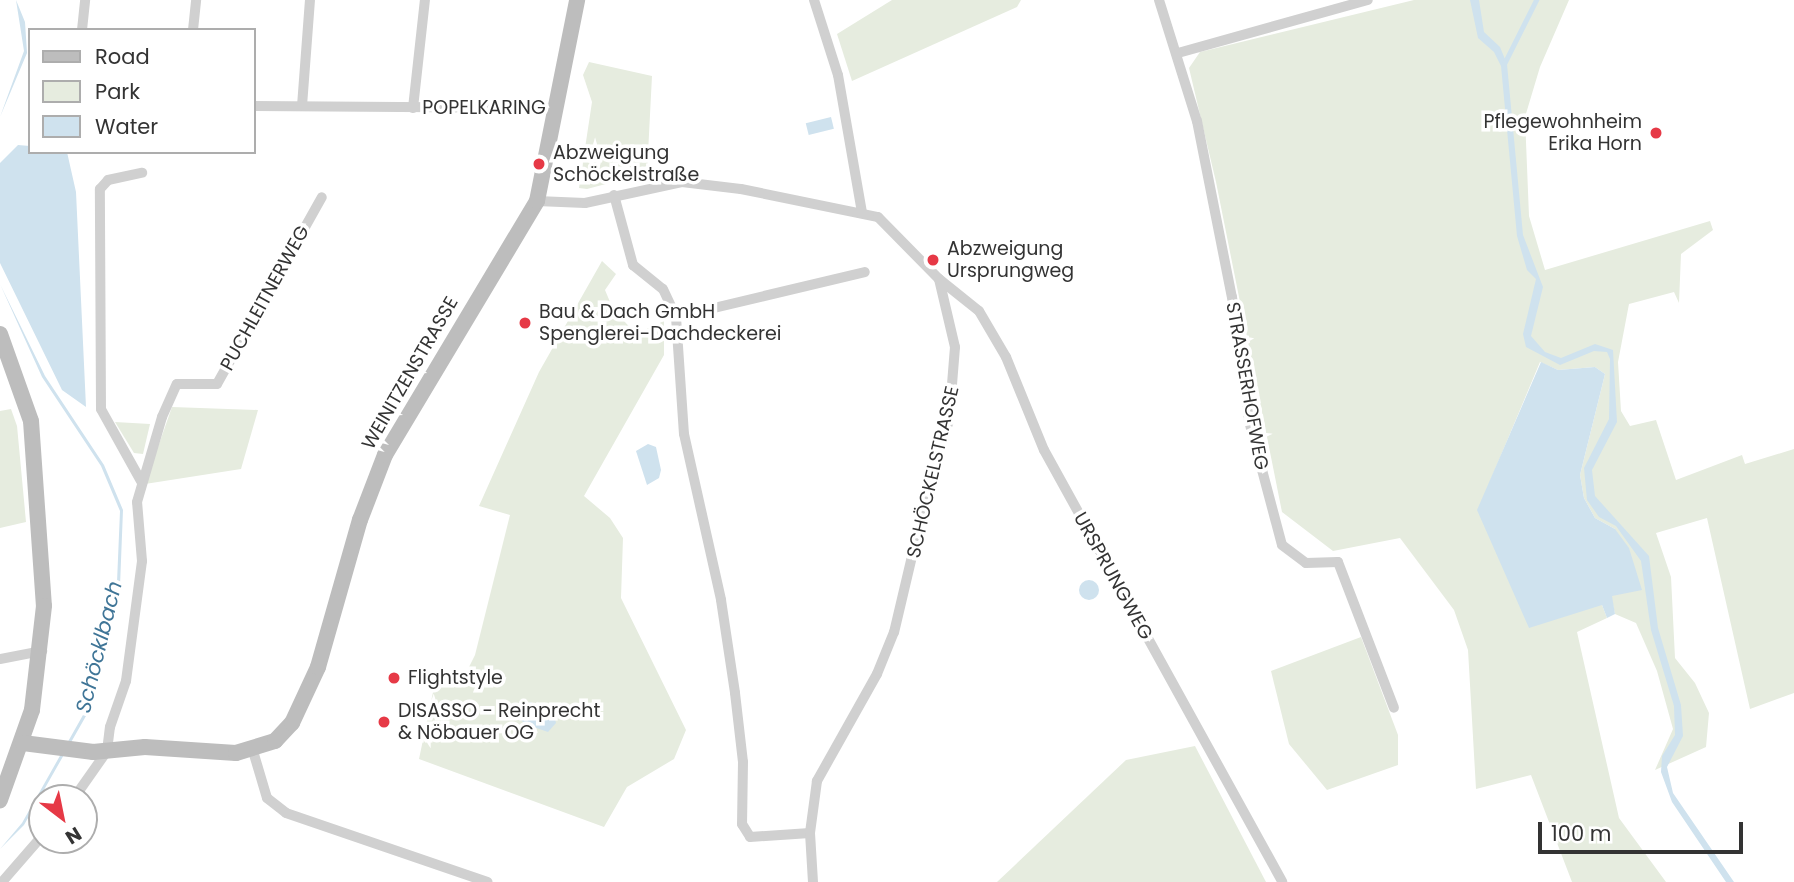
<!DOCTYPE html>
<meta charset="utf-8">
<style>
body{margin:0}
#map{position:relative;width:1794px;height:882px;overflow:hidden;background:#fff;font-family:Poppins,sans-serif}
div>[style]{position:absolute}
[style*='--x']{left:calc(var(--x)*1px);top:calc(var(--y)*1px);width:calc(var(--w)*1px);rotate:calc(var(--a)*1deg)}
.green>*{inset:0;background:#e6ecdf}
.water>*{inset:0;background:#cfe2ee;transform-origin:0 0}
.round{border-radius:50%}
.stream>*{height:4.5px;margin:-2.25px;padding:0 2.25px;transform-origin:2.25px;border-radius:2.25px;background:#cfe2ee}
.street>*{height:10px;margin:-5px;padding:0 5px;transform-origin:5px;border-radius:5px;background:#d0d0d0}
.secondary>*{height:16px;margin:-8px;padding:0 8px;transform-origin:8px;border-radius:8px;background:#bdbdbd}
.dots>*{width:19px;height:19px;translate:-50% -50%;box-sizing:border-box;border:4px solid #fff;border-radius:50%}
span{translate:-50% -50%;white-space:nowrap;text-align:center;line-height:1.15;-webkit-text-stroke:7px #fff;paint-order:stroke}
.street-label{font-size:19px;color:#333}
.poi-label{font-size:19px;color:#333}
.right{translate:-100% -50%;text-align:right}
.left{translate:0 -50%;text-align:left}
.water-label{font-size:21px;color:#3f7597;font-style:italic}
.legend{position:absolute;left:28px;top:28px;width:228px;height:126px;box-sizing:border-box;background:#fff;border:2px solid #adadad;margin:0;padding:9px 12px;list-style:none;font-size:21px;color:#333}
.legend li{display:flex;align-items:center;gap:14px;height:35px}
.legend b{width:35px;border:2px solid #adadad}
.north{position:absolute;left:28px;top:784px;width:70px;height:70px;box-sizing:border-box;background:#fff;border:2px solid #adadad;border-radius:50%;rotate:148deg;font-size:19px;font-weight:700;line-height:28px;text-align:center;color:#333}
.north::after{content:'';display:block;margin:auto;width:24px;height:32px;background:#e63946;clip-path:polygon(50% 0,100% 100%,50% 72%,0 100%)}
.scale{position:absolute;left:1538px;top:822px;width:205px;height:32px;box-sizing:border-box;border:4px solid #333;border-top:0;padding-left:9px;font-size:21px;line-height:24px;white-space:nowrap;color:#333;-webkit-text-stroke:5px #fff;paint-order:stroke}
</style>
<div id="map">
<div class="green">
<div style="clip-path:polygon(892px 0,1021px 0,1017px 7px,852px 81px,837px 34px)"></div>
<div style="clip-path:polygon(1414px 0,1569px 0,1540px 67px,1525px 117px,1529px 216px,1545px 270px,1710px 221px,1713px 230px,1681px 254px,1679px 303px,1674px 292px,1629px 304px,1618px 362px,1621px 411px,1630px 426px,1656px 420px,1676px 480px,1742px 455px,1745px 464px,1794px 449px,1794px 693px,1750px 709px,1707px 518px,1656px 533px,1671px 577px,1675px 658px,1695px 683px,1709px 713px,1706px 747px,1655px 770px,1673px 729px,1657px 671px,1636px 623px,1615px 614px,1611px 596px,1615px 529px,1595px 518px,1584px 498px,1580px 475px,1605px 374px,1595px 367px,1558px 370px,1540px 362px,1478px 510px,1490px 532px,1602px 605px,1607px 618px,1577px 632px,1619px 818px,1666px 882px,1572px 882px,1531px 775px,1476px 789px,1468px 650px,1454px 610px,1400px 538px,1333px 551px,1282px 512px,1216px 182px,1189px 68px,1200px 52px)"></div>
<div style="clip-path:polygon(589px 62px,652px 76px,647px 173px,587px 189px,579px 188px,592px 102px,583px 75px)"></div>
<div style="clip-path:polygon(602px 261px,616px 274px,605px 290px,613px 309px,636px 334px,664px 321px,664px 355px,584px 496px,610px 518px,623px 538px,621px 598px,686px 730px,674px 759px,627px 787px,604px 827px,419px 759px,437px 673px,463px 679px,475px 655px,510px 515px,479px 506px,539px 372px)"></div>
<div style="clip-path:polygon(172px 407px,258px 410px,241px 469px,145px 484px)"></div>
<div style="clip-path:polygon(11px 409px,17px 426px,26px 522px,0 528px,0 411px)"></div>
<div style="clip-path:polygon(115px 422px,150px 424px,143px 454px,134px 453px)"></div>
<div style="clip-path:polygon(1361px 637px,1398px 735px,1398px 765px,1327px 790px,1289px 744px,1271px 671px)"></div>
<div style="clip-path:polygon(1195px 746px,1266px 882px,997px 882px,1126px 760px)"></div>
</div>
<div class="water">
<div style="clip-path:polygon(16px 0,25px 22px,27px 53px,0 117px,24px 51px)"></div>
<div style="clip-path:polygon(1470px 0,1479px 0,1484px 32px,1500px 47px,1507px 64px,1523px 235px,1543px 287px,1531px 336px,1545px 352px,1561px 358px,1595px 344px,1613px 350px,1617px 422px,1592px 470px,1595px 496px,1649px 556px,1658px 628px,1681px 705px,1683px 736px,1667px 767px,1673px 793px,1734px 882px,1726px 882px,1672px 802px,1661px 772px,1662px 756px,1675px 735px,1674px 706px,1651px 630px,1641px 561px,1616px 526px,1599px 517px,1587px 500px,1584px 468px,1609px 419px,1610px 359px,1607px 352px,1594px 351px,1560px 365px,1526px 347px,1523px 334px,1536px 279px,1527px 270px,1517px 236px,1501px 66px,1494px 52px,1478px 38px)"></div>
<div style="left:831px;top:117px;width:12px;height:26px;rotate:76deg"></div>
<div style="clip-path:polygon(18px 145px,30px 146px,30px 152px,67px 152px,76px 192px,86px 407px,62px 390px,0 263px,0 163px)"></div>
<div style="clip-path:polygon(0 284px,45px 376px,104px 465px,123px 510px,120px 586px,86px 716px,24px 825px,0 849px,22px 823px,83px 715px,117px 582px,120px 511px,101px 466px,42px 377px)"></div>
<div style="clip-path:polygon(1541px 362px,1558px 370px,1595px 367px,1605px 374px,1580px 475px,1584px 498px,1595px 518px,1615px 529px,1629px 548px,1642px 590px,1612px 596px,1615px 614px,1607px 618px,1602px 605px,1529px 628px,1477px 510px)"></div>
<div style="clip-path:polygon(648px 444px,656px 447px,661px 470px,659px 478px,647px 485px,636px 451px)"></div>
<div class="round" style="left:1079px;top:580px;width:20px;height:20px"></div>
<div style="clip-path:polygon(530px 702px,553px 712px,556px 723px,548px 732px,525px 724px,515px 714px)"></div>
</div>
<div class="stream">
<div style="--x:1504;--y:64;--w:72;--a:-63.4"></div>
</div>
<div class="street">
<div style="--x:814;--y:0;--w:79;--a:72.3"></div>
<div style="--x:838;--y:75;--w:140;--a:80.1"></div>
<div style="--x:1159;--y:0;--w:127;--a:72.6"></div>
<div style="--x:1197;--y:121;--w:179;--a:78.8"></div>
<div style="--x:1232;--y:297;--w:125;--a:82.2"></div>
<div style="--x:1249;--y:421;--w:128;--a:75.1"></div>
<div style="--x:1282;--y:545;--w:30;--a:37"></div>
<div style="--x:1306;--y:563;--w:32;--a:-2"></div>
<div style="--x:1338;--y:562;--w:156;--a:69"></div>
<div style="--x:82;--y:30;--w:30;--a:-84"></div>
<div style="--x:193;--y:30;--w:30;--a:-84"></div>
<div style="--x:1178;--y:53;--w:197;--a:-15.6"></div>
<div style="--x:254;--y:106;--w:302;--a:0.4"></div>
<div style="--x:302;--y:106;--w:106;--a:-85.7"></div>
<div style="--x:413;--y:108;--w:109;--a:-83.7"></div>
<div style="--x:614;--y:195;--w:73;--a:74.8"></div>
<div style="--x:633;--y:265;--w:38;--a:39"></div>
<div style="--x:663;--y:289;--w:31;--a:65"></div>
<div style="--x:676;--y:317;--w:117;--a:86.1"></div>
<div style="--x:684;--y:434;--w:170;--a:77.4"></div>
<div style="--x:721;--y:600;--w:94;--a:81.4"></div>
<div style="--x:735;--y:693;--w:69;--a:83.4"></div>
<div style="--x:743;--y:762;--w:62;--a:90.9"></div>
<div style="--x:742;--y:824;--w:15;--a:58"></div>
<div style="--x:750;--y:837;--w:60;--a:-3.8"></div>
<div style="--x:537;--y:201;--w:48;--a:2.4"></div>
<div style="--x:585;--y:203;--w:99;--a:-12.2"></div>
<div style="--x:682;--y:182;--w:59;--a:6.8"></div>
<div style="--x:741;--y:189;--w:140;--a:11.6"></div>
<div style="--x:878;--y:217;--w:87;--a:45.5"></div>
<div style="--x:939;--y:279;--w:70;--a:76.8"></div>
<div style="--x:955;--y:347;--w:74;--a:94.6"></div>
<div style="--x:949;--y:421;--w:40;--a:110.2"></div>
<div style="--x:935;--y:459;--w:178;--a:103.3"></div>
<div style="--x:894;--y:632;--w:45;--a:112"></div>
<div style="--x:877;--y:674;--w:123;--a:119.3"></div>
<div style="--x:817;--y:781;--w:52;--a:97.7"></div>
<div style="--x:810;--y:833;--w:49;--a:86.5"></div>
<div style="--x:939;--y:279;--w:51;--a:38.7"></div>
<div style="--x:979;--y:311;--w:53;--a:59.6"></div>
<div style="--x:1006;--y:357;--w:100;--a:67.8"></div>
<div style="--x:1044;--y:450;--w:493;--a:61.1"></div>
<div style="--x:676;--y:317;--w:194;--a:-13.4"></div>
<div style="--x:141;--y:481;--w:82;--a:-119.1"></div>
<div style="--x:101;--y:409;--w:220;--a:-90.3"></div>
<div style="--x:100;--y:189;--w:12;--a:-48"></div>
<div style="--x:108;--y:180;--w:35;--a:-12"></div>
<div style="--x:0;--y:659;--w:43;--a:-10.8"></div>
<div style="--x:253;--y:751;--w:49;--a:73.4"></div>
<div style="--x:267;--y:798;--w:24;--a:38"></div>
<div style="--x:286;--y:813;--w:213;--a:18.9"></div>
<div style="--x:74;--y:798;--w:57;--a:-54.9"></div>
<div style="--x:107;--y:751;--w:24;--a:-83"></div>
<div style="--x:110;--y:727;--w:49;--a:-70.8"></div>
<div style="--x:126;--y:681;--w:121;--a:-82.4"></div>
<div style="--x:142;--y:561;--w:59;--a:-94.8"></div>
<div style="--x:137;--y:502;--w:89;--a:-73.6"></div>
<div style="--x:162;--y:417;--w:36;--a:-66"></div>
<div style="--x:177;--y:384;--w:40;--a:0"></div>
<div style="--x:217;--y:384;--w:214;--a:-60.7"></div>
<div style="--x:2;--y:882;--w:61;--a:-49"></div>
</div>
<div class="secondary">
<div style="--x:0;--y:334;--w:92;--a:70.4"></div>
<div style="--x:31;--y:421;--w:185;--a:86"></div>
<div style="--x:44;--y:606;--w:105;--a:96.6"></div>
<div style="--x:32;--y:710;--w:96;--a:109.6"></div>
<div style="--x:23;--y:743;--w:71;--a:7.3"></div>
<div style="--x:93;--y:752;--w:52;--a:-5.5"></div>
<div style="--x:145;--y:747;--w:91;--a:3.8"></div>
<div style="--x:236;--y:753;--w:41;--a:-17.1"></div>
<div style="--x:275;--y:741;--w:25;--a:-47"></div>
<div style="--x:292;--y:723;--w:62;--a:-65.1"></div>
<div style="--x:318;--y:667;--w:153;--a:-74.1"></div>
<div style="--x:360;--y:520;--w:70;--a:-69"></div>
<div style="--x:385;--y:455;--w:296;--a:-59.1"></div>
<div style="--x:537;--y:201;--w:205;--a:-78.7"></div>
</div>
<div class="dots">
<div style="left:1656px;top:133px;background:#e63946"></div>
<div style="left:539px;top:164px;background:#e63946"></div>
<div style="left:933px;top:260px;background:#e63946"></div>
<div style="left:525px;top:323px;background:#e63946"></div>
<div style="left:394px;top:678px;background:#e63946"></div>
<div style="left:384px;top:722px;background:#e63946"></div>
</div>
<div class="street-label">
<span style="left:484px;top:108px">POPELKARING</span>
<span style="left:265px;top:298px;rotate:-61deg">PUCHLEITNERWEG</span>
<span style="left:410px;top:373px;rotate:-60deg">WEINITZENSTRASSE</span>
<span style="left:1247px;top:386px;rotate:80deg">STRASSERHOFWEG</span>
<span style="left:933px;top:472px;rotate:-77deg">SCHÖCKELSTRASSE</span>
<span style="left:1113px;top:576px;rotate:61deg">URSPRUNGWEG</span>
</div>
<div class="poi-label">
<span class="right" style="left:1642px;top:133px">Pflegewohnheim<br>Erika Horn</span>
<span class="left" style="left:553px;top:164px">Abzweigung<br>Schöckelstraße</span>
<span class="left" style="left:947px;top:260px">Abzweigung<br>Ursprungweg</span>
<span class="left" style="left:539px;top:323px">Bau &amp; Dach GmbH<br>Spenglerei-Dachdeckerei</span>
<span class="left" style="left:408px;top:678px">Flightstyle</span>
<span class="left" style="left:398px;top:722px">DISASSO - Reinprecht<br>&amp; Nöbauer OG</span>
</div>
<div class="water-label">
<span style="left:99px;top:647px;rotate:-76deg">Schöcklbach</span>
</div>
<ul class="legend">
<li><b style="height:9px;background:#bdbdbd"></b>Road</li>
<li><b style="height:19px;background:#e6ecdf"></b>Park</li>
<li><b style="height:19px;background:#cfe2ee"></b>Water</li>
</ul>
<div class="north">N</div>
<div class="scale">100 m</div>
</div>
